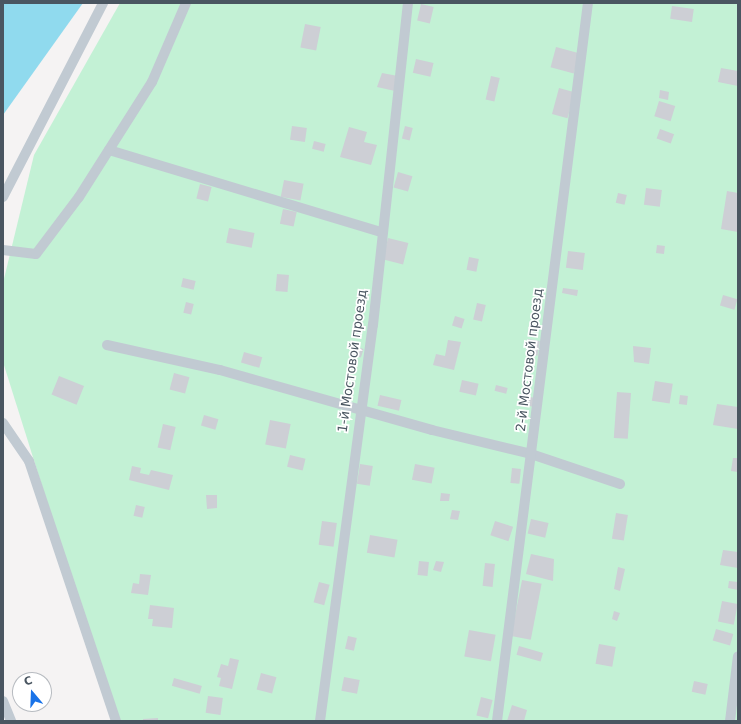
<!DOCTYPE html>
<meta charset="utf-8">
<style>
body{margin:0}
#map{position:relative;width:741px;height:724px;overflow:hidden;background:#f5f3f3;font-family:"DejaVu Sans",sans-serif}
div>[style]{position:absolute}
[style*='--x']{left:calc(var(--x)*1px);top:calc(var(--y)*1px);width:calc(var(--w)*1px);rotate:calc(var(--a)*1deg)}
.green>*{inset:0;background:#c3f1d5}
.water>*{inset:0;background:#90daee}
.building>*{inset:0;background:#cdcfd5;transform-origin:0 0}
.lane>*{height:10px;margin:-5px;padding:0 5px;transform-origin:5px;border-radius:5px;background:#c1cad2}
span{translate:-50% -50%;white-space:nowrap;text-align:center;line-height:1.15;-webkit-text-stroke:3.5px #fff;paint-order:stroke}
.street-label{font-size:13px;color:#4a5661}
.frame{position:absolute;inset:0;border:4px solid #4a5661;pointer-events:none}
.north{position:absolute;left:12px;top:672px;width:40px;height:40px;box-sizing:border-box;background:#fff;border:1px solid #b7bbc0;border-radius:50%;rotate:341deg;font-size:11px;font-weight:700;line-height:16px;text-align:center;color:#4a5661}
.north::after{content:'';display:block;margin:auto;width:14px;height:18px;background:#1a73e8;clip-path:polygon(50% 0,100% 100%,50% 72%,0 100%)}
</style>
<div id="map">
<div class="green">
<div style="clip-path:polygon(120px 3px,738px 3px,738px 721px,116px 721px,3px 362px,3px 283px,34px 155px)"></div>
</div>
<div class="water">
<div style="clip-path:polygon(3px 3px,83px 3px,3px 115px)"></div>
</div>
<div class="building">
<div style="left:421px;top:4px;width:13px;height:17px;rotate:13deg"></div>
<div style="left:672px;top:6px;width:22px;height:13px;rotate:8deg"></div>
<div style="left:305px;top:24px;width:16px;height:24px;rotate:11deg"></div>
<div style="left:556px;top:47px;width:24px;height:21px;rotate:15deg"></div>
<div style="left:416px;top:59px;width:18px;height:14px;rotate:13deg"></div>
<div style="clip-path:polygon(721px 68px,738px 71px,738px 86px,718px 82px)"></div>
<div style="clip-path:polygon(382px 73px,398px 76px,395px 91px,377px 87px)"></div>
<div style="left:491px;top:76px;width:9px;height:24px;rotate:13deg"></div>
<div style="left:559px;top:88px;width:16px;height:27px;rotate:15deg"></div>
<div style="clip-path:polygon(660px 90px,669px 92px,668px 100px,659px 98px)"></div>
<div style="left:659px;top:101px;width:17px;height:16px;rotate:17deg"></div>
<div style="left:292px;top:126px;width:15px;height:14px;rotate:8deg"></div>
<div style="left:405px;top:126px;width:8px;height:13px;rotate:14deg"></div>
<div style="clip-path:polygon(349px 127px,367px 132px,364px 142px,377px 145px,371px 165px,340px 157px)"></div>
<div style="left:660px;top:129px;width:15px;height:10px;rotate:20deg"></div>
<div style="left:314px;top:141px;width:12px;height:8px;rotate:14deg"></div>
<div style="left:398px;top:172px;width:15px;height:16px;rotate:16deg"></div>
<div style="left:284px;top:180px;width:20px;height:17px;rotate:11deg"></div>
<div style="left:200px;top:184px;width:12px;height:15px;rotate:14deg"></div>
<div style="left:646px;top:188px;width:16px;height:17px;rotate:7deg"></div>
<div style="clip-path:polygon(727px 191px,738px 193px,738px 232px,721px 229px)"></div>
<div style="left:618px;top:193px;width:9px;height:10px;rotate:13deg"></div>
<div style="left:283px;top:209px;width:14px;height:15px;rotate:12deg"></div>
<div style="left:229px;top:228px;width:26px;height:15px;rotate:11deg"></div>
<div style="left:388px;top:238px;width:21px;height:22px;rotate:14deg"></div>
<div style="left:657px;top:245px;width:8px;height:8px;rotate:7deg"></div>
<div style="left:568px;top:251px;width:17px;height:17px;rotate:7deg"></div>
<div style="left:469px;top:257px;width:10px;height:13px;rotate:11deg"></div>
<div style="left:277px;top:274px;width:12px;height:17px;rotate:5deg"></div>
<div style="left:183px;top:278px;width:13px;height:9px;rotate:13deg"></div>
<div style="clip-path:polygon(563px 288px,578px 290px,577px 296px,562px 293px)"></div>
<div style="clip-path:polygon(358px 289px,369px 292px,367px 300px,357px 298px)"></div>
<div style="left:723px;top:295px;width:15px;height:11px;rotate:16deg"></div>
<div style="left:186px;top:302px;width:8px;height:11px;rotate:14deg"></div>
<div style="left:477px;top:303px;width:9px;height:17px;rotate:13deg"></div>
<div style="left:455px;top:316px;width:10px;height:10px;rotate:17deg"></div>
<div style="left:528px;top:339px;width:12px;height:15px;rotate:9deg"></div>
<div style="clip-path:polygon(448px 340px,461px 342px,454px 370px,433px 365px,436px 354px,445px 356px)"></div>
<div style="left:354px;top:346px;width:10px;height:9px;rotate:17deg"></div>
<div style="clip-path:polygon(633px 346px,651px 348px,649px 364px,634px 362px)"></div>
<div style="left:244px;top:352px;width:19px;height:11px;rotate:16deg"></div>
<div style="left:174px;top:373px;width:16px;height:17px;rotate:15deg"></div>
<div style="left:59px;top:376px;width:27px;height:20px;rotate:22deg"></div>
<div style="left:462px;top:380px;width:17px;height:12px;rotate:13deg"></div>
<div style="left:655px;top:381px;width:18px;height:20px;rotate:9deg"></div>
<div style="left:496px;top:385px;width:12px;height:6px;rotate:14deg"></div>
<div style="left:617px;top:392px;width:14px;height:46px;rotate:4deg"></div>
<div style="left:380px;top:395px;width:22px;height:11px;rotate:13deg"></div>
<div style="left:680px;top:395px;width:8px;height:9px;rotate:7deg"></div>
<div style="left:526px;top:396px;width:9px;height:9px;rotate:13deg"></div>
<div style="clip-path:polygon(717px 404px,738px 407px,738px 429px,713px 425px)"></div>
<div style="left:204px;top:415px;width:15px;height:11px;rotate:16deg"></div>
<div style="left:270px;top:420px;width:21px;height:25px;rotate:11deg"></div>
<div style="left:163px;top:424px;width:13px;height:24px;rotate:13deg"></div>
<div style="left:290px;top:455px;width:16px;height:12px;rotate:14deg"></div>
<div style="clip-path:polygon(733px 458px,738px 458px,738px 472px,731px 471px)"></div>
<div style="left:360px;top:464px;width:13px;height:20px;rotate:9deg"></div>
<div style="left:415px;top:464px;width:20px;height:16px;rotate:11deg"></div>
<div style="clip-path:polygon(132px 466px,141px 468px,140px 473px,149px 475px,151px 470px,173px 475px,169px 490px,129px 480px)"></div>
<div style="left:512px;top:468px;width:9px;height:15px;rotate:6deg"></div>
<div style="clip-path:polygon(441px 493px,450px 494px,449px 501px,440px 501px)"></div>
<div style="clip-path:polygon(206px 495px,217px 495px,217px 508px,207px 509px)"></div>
<div style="left:136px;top:505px;width:9px;height:11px;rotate:13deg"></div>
<div style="clip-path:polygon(452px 510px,460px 511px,458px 520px,450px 519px)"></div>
<div style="left:616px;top:513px;width:12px;height:26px;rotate:9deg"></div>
<div style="left:531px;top:519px;width:18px;height:15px;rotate:13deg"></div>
<div style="left:322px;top:521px;width:15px;height:24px;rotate:8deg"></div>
<div style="left:495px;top:521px;width:19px;height:15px;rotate:18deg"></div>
<div style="left:370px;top:535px;width:28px;height:18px;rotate:10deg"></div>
<div style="clip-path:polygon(723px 550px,738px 552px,738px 568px,720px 565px)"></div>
<div style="clip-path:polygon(531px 554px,554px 559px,553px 581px,526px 574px)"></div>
<div style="left:419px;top:561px;width:10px;height:14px;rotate:6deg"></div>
<div style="clip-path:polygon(436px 561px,444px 562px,441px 572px,433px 570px)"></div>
<div style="left:485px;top:563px;width:10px;height:23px;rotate:6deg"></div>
<div style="clip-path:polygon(618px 567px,625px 569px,620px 591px,614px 589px)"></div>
<div style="clip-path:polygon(140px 574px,151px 575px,148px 595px,131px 593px,133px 583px,139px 584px)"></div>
<div style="left:522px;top:580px;width:20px;height:57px;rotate:11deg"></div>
<div style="clip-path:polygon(729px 581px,738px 582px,738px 590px,728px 588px)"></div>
<div style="left:319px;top:582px;width:11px;height:21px;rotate:15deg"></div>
<div style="left:722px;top:601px;width:16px;height:21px;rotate:11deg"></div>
<div style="clip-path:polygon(150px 605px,174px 608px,172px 628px,152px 626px,153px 619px,148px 619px)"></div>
<div style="clip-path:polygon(614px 611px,620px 613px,617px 621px,612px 619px)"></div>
<div style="left:716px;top:629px;width:18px;height:12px;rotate:16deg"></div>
<div style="left:469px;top:630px;width:27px;height:27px;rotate:10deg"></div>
<div style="left:348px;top:636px;width:9px;height:13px;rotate:13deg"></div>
<div style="left:599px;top:644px;width:17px;height:20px;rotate:10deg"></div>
<div style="left:519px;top:646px;width:25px;height:9px;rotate:16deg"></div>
<div style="clip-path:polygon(230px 658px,239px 660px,232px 689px,219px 686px,221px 678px,217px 677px,221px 664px,228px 666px)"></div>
<div style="left:261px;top:673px;width:16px;height:17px;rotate:15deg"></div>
<div style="left:344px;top:677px;width:16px;height:14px;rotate:11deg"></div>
<div style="left:174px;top:678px;width:29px;height:8px;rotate:16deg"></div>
<div style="left:694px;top:681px;width:14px;height:11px;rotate:12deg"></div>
<div style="left:208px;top:696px;width:15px;height:17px;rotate:8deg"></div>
<div style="left:481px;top:697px;width:12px;height:19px;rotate:14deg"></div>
<div style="clip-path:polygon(512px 705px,527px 710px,524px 721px,507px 721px)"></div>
<div style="clip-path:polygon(158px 718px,158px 721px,143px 721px,143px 719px)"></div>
</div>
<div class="lane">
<div style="--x:109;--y:150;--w:284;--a:16.8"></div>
<div style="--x:3;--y:197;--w:218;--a:-62.7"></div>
<div style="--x:3;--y:250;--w:33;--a:7"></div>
<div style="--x:36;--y:254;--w:71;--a:-53"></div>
<div style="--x:79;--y:197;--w:136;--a:-57.6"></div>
<div style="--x:152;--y:82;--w:86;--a:-66.7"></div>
<div style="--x:107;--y:345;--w:116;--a:12.5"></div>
<div style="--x:220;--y:370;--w:220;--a:15.8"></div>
<div style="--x:432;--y:430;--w:102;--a:13.6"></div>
<div style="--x:531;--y:454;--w:94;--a:18.6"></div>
<div style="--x:3;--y:423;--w:46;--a:55.6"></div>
<div style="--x:29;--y:461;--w:274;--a:71.5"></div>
<div style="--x:3;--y:701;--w:22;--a:68"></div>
<div style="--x:320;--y:721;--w:400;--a:-82.4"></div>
<div style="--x:373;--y:325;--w:324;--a:-83.8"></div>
<div style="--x:497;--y:721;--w:724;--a:-82.78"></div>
<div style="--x:730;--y:721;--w:65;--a:-83"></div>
</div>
<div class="street-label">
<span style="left:530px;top:360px;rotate:-83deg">2-й Мостовой проезд</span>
<span style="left:353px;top:361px;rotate:-82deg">1-й Мостовой проезд</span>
</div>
<div class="frame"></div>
<div class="north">С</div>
</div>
